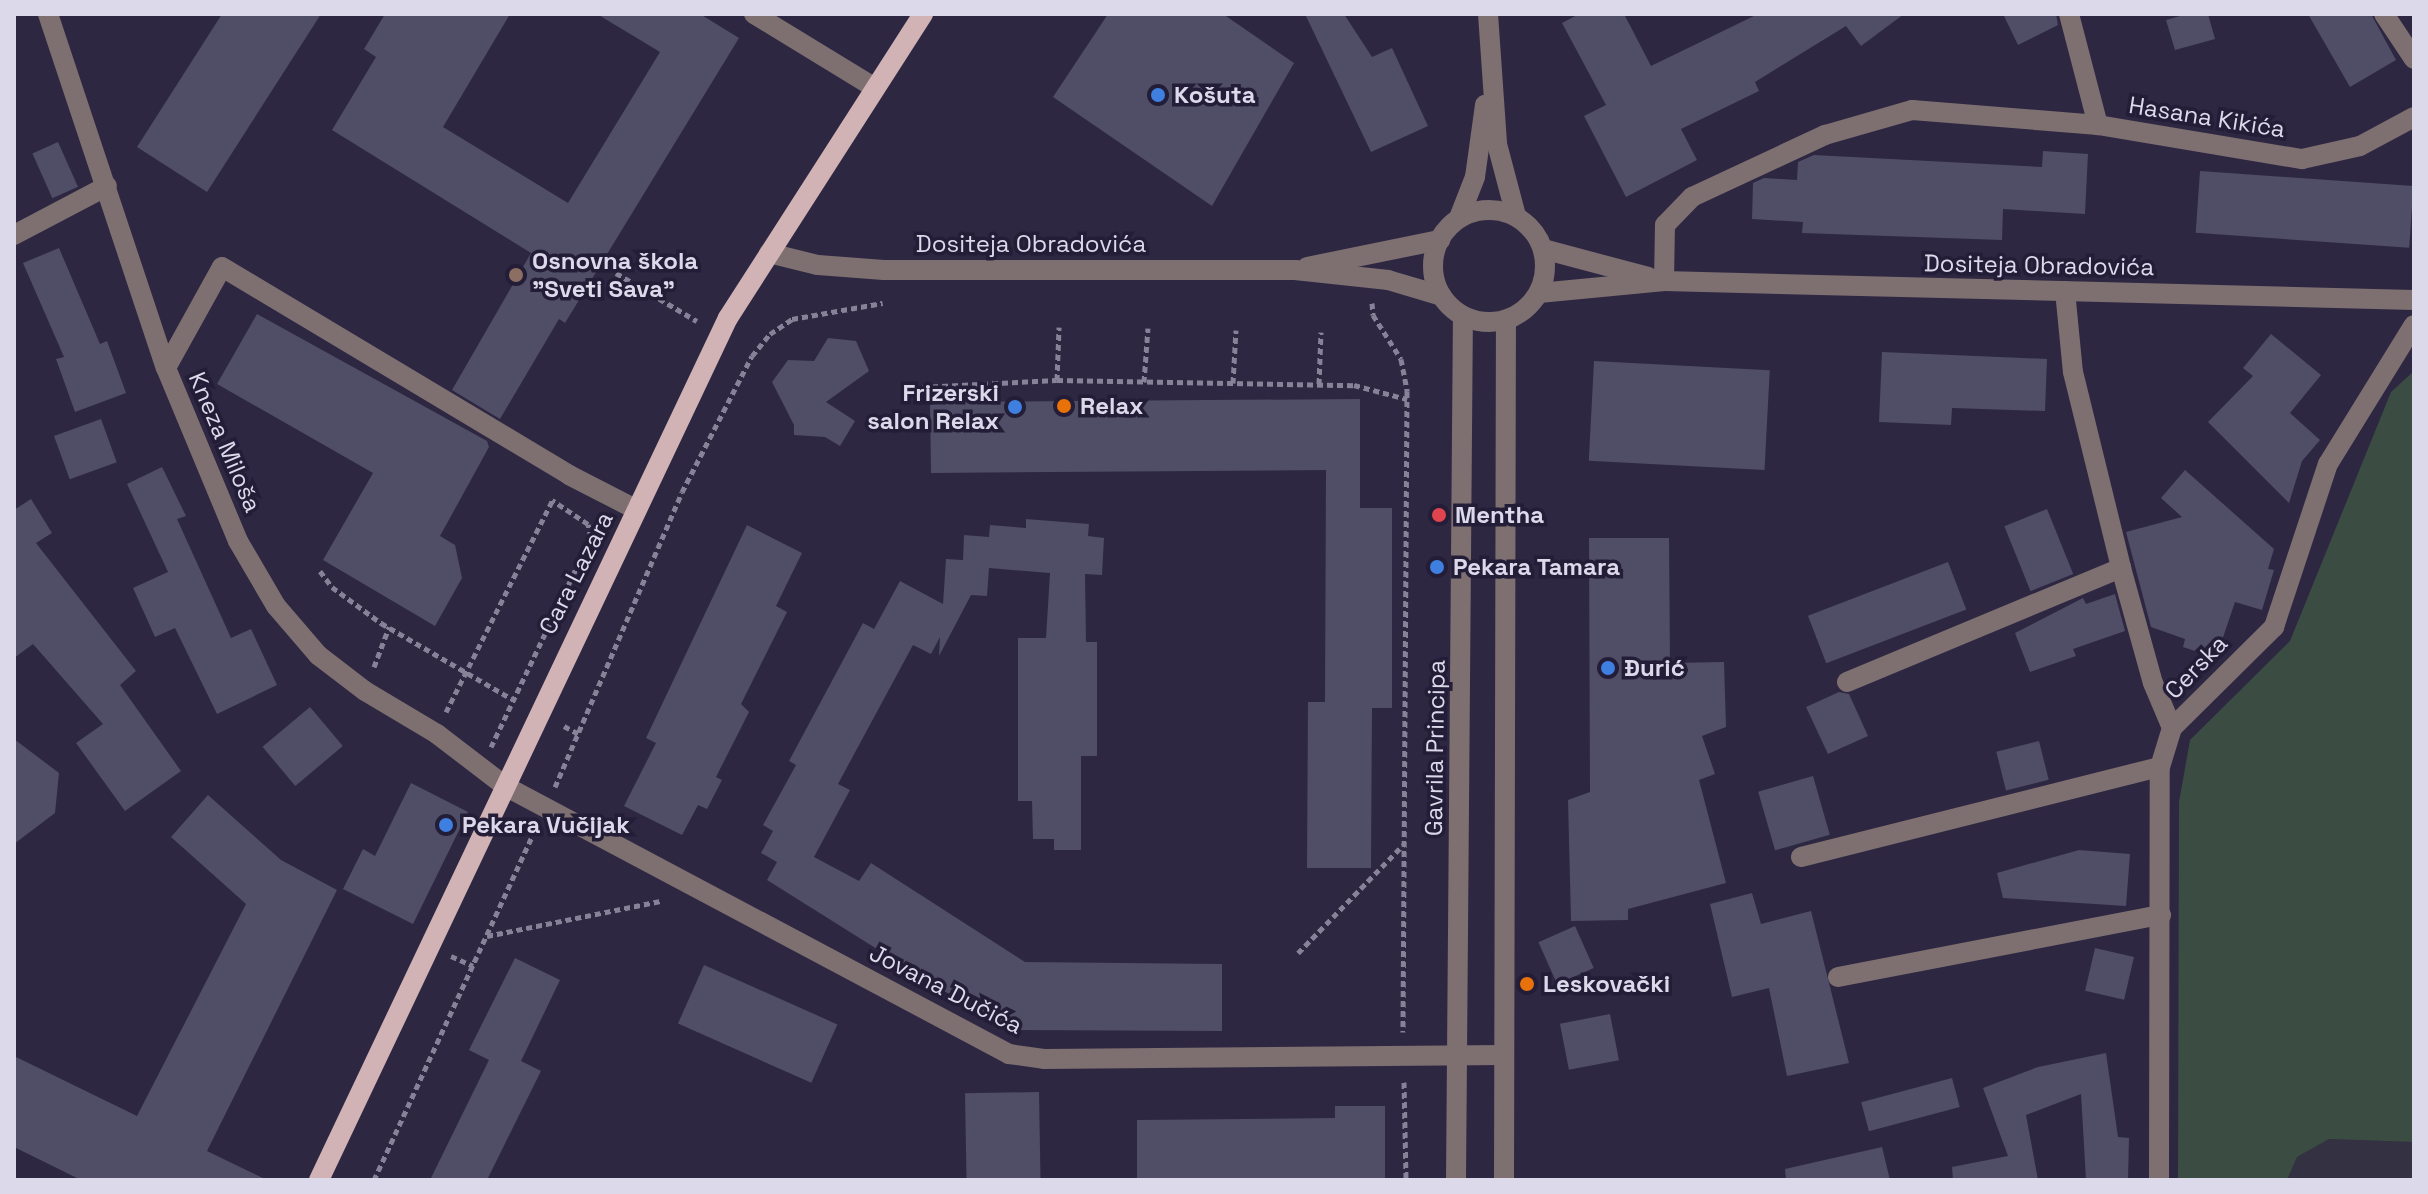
<!DOCTYPE html>
<meta charset="utf-8">
<style>
body{margin:0}
#map{position:relative;width:2428px;height:1194px;overflow:hidden;background:#2d2742;font-family:"Space Grotesk",sans-serif}
div>[style]{position:absolute}
[style*='--x']{left:calc(var(--x)*1px);top:calc(var(--y)*1px);width:calc(var(--w)*1px);rotate:calc(var(--a)*1deg)}
.medical>*{inset:0;background:#333142}
.green>*{inset:0;background:#3b4c43}
.building>*{inset:0;background:#504d67;transform-origin:0 0}
.path>*{height:5px;margin-top:-2.5px;transform-origin:0;background:repeating-linear-gradient(90deg,#868298 0 6px,transparent 0 10px)}
.minor>*{height:20px;margin:-10px;padding:0 10px;transform-origin:10px;border-radius:10px;background:#7e6f70}
.minor>.ring{margin:-10px;padding:0;box-sizing:content-box;background:none;border:20px solid #7e6f70;border-radius:50%}
.major>*{height:20px;margin:-10px;padding:0 10px;transform-origin:10px;border-radius:10px;background:#d1b2b5}
.dots>*{width:22px;height:22px;translate:-50% -50%;box-sizing:border-box;border:4px solid #231d37;border-radius:50%}
span{translate:-50% -50%;white-space:nowrap;text-align:center;line-height:1.15;-webkit-text-stroke:7px #231d37;paint-order:stroke}
.poi-label{font-size:24px;color:#dcd9eb;font-weight:700}
.left{translate:0 -50%;text-align:left}
.right{translate:-100% -50%;text-align:right}
.street-label{font-size:24px;color:#dcd9eb}
.frame{position:absolute;inset:0;border:16px solid #dcd9eb;pointer-events:none}
</style>
<div id="map">
<div class="medical">
<div style="clip-path:polygon(2329px 1139px,2414px 1142px,2414px 1180px,2287px 1180px,2297px 1157px)"></div>
</div>
<div class="green">
<div style="clip-path:polygon(2414px 371px,2414px 1142px,2329px 1139px,2297px 1157px,2287px 1180px,2178px 1180px,2179px 802px,2190px 740px,2290px 641px,2391px 392px)"></div>
</div>
<div class="building">
<div style="clip-path:polygon(222px 14px,321px 14px,207px 192px,137px 147px)"></div>
<div style="clip-path:polygon(385px 14px,510px 14px,443px 127px,568px 203px,660px 52px,597px 14px,700px 14px,739px 38px,565px 323px,559px 319px,500px 419px,452px 390px,531px 253px,332px 130px,376px 57px,364px 49px)"></div>
<div style="clip-path:polygon(1108px 14px,1223px 14px,1294px 63px,1212px 206px,1053px 97px)"></div>
<div style="clip-path:polygon(1305px 14px,1344px 14px,1372px 57px,1392px 48px,1428px 126px,1371px 152px)"></div>
<div style="clip-path:polygon(1579px 14px,1624px 14px,1651px 66px,1758px 14px,1904px 14px,1861px 46px,1846px 26px,1755px 82px,1759px 91px,1681px 129px,1697px 160px,1626px 197px,1584px 116px,1606px 105px,1562px 23px)"></div>
<div style="clip-path:polygon(2003px 14px,2056px 14px,2058px 25px,2018px 45px)"></div>
<div style="clip-path:polygon(2187px 14px,2208px 14px,2215px 39px,2175px 50px,2166px 20px)"></div>
<div style="clip-path:polygon(2308px 14px,2371px 14px,2396px 60px,2350px 87px)"></div>
<div style="left:58px;top:142px;width:49px;height:28px;rotate:66deg"></div>
<div style="clip-path:polygon(2043px 151px,2088px 154px,2085px 214px,2003px 209px,2002px 240px,1802px 233px,1803px 222px,1752px 219px,1753px 183px,1764px 178px,1797px 180px,1798px 162px,1814px 155px,2042px 167px)"></div>
<div style="left:2200px;top:171px;width:214px;height:62px;rotate:4deg"></div>
<div style="clip-path:polygon(59px 248px,100px 344px,107px 341px,126px 393px,75px 412px,56px 359px,64px 357px,23px 263px)"></div>
<div style="clip-path:polygon(257px 314px,487px 441px,489px 447px,440px 536px,455px 545px,462px 578px,435px 626px,323px 560px,373px 473px,217px 384px)"></div>
<div style="clip-path:polygon(2271px 334px,2321px 375px,2290px 413px,2320px 440px,2302px 461px,2289px 503px,2208px 422px,2253px 376px,2243px 368px)"></div>
<div style="clip-path:polygon(828px 338px,856px 341px,869px 371px,826px 402px,855px 421px,840px 446px,825px 437px,794px 435px,794px 425px,772px 382px,788px 360px,814px 361px)"></div>
<div style="clip-path:polygon(1882px 352px,2047px 359px,2045px 411px,1952px 408px,1951px 425px,1879px 422px)"></div>
<div style="left:1594px;top:361px;width:176px;height:100px;rotate:3deg"></div>
<div style="clip-path:polygon(1360px 399px,1360px 508px,1392px 508px,1392px 708px,1372px 708px,1371px 868px,1307px 868px,1308px 702px,1325px 702px,1326px 470px,931px 473px,930px 402px)"></div>
<div style="left:101px;top:419px;width:46px;height:50px;rotate:70deg"></div>
<div style="clip-path:polygon(162px 467px,186px 516px,177px 519px,231px 638px,251px 629px,277px 685px,217px 714px,175px 628px,155px 637px,133px 588px,168px 572px,127px 484px)"></div>
<div style="clip-path:polygon(2185px 470px,2274px 549px,2268px 569px,2274px 570px,2262px 610px,2235px 602px,2216px 658px,2183px 647px,2185px 639px,2151px 627px,2126px 532px,2182px 517px,2161px 498px)"></div>
<div style="clip-path:polygon(31px 499px,52px 533px,36px 543px,136px 671px,120px 685px,181px 771px,125px 811px,76px 743px,103px 724px,33px 644px,14px 658px,14px 510px)"></div>
<div style="left:2047px;top:509px;width:70px;height:46px;rotate:68deg"></div>
<div style="clip-path:polygon(1026px 519px,1089px 524px,1088px 536px,1104px 538px,1102px 575px,1085px 574px,1086px 642px,1097px 642px,1097px 756px,1081px 756px,1081px 850px,1054px 850px,1054px 839px,1033px 839px,1032px 801px,1018px 801px,1018px 638px,1046px 638px,1050px 573px,989px 568px,987px 596px,971px 595px,939px 656px,940px 637px,931px 654px,913px 645px,838px 784px,850px 790px,814px 857px,859px 881px,871px 863px,1025px 962px,1222px 964px,1222px 1031px,1006px 1030px,767px 880px,777px 862px,761px 853px,773px 831px,763px 825px,796px 765px,789px 761px,863px 623px,874px 629px,900px 581px,943px 604px,946px 559px,963px 560px,964px 535px,989px 537px,990px 525px,1026px 528px)"></div>
<div style="clip-path:polygon(747px 525px,802px 553px,776px 606px,787px 612px,741px 704px,749px 712px,716px 777px,722px 780px,707px 809px,698px 805px,682px 835px,624px 806px,656px 743px,646px 738px)"></div>
<div style="clip-path:polygon(1589px 538px,1669px 538px,1670px 663px,1724px 662px,1726px 727px,1702px 736px,1715px 774px,1699px 780px,1726px 883px,1628px 909px,1628px 920px,1571px 921px,1568px 800px,1590px 792px)"></div>
<div style="left:1948px;top:562px;width:51px;height:150px;rotate:69deg"></div>
<div style="clip-path:polygon(2115px 594px,2125px 631px,2073px 649px,2076px 656px,2030px 672px,2015px 633px,2083px 598px,2086px 604px)"></div>
<div style="clip-path:polygon(1839px 692px,1849px 694px,1868px 736px,1828px 754px,1806px 707px)"></div>
<div style="left:310px;top:707px;width:51px;height:62px;rotate:50deg"></div>
<div style="clip-path:polygon(14px 739px,59px 773px,55px 813px,14px 844px)"></div>
<div style="left:2039px;top:741px;width:40px;height:44px;rotate:76deg"></div>
<div style="left:1813px;top:776px;width:61px;height:57px;rotate:74deg"></div>
<div style="clip-path:polygon(411px 783px,468px 812px,413px 924px,343px 889px,363px 849px,375px 856px)"></div>
<div style="clip-path:polygon(208px 795px,281px 860px,337px 890px,207px 1151px,267px 1180px,81px 1180px,14px 1147px,14px 1056px,137px 1116px,246px 904px,171px 837px)"></div>
<div style="clip-path:polygon(2079px 850px,2130px 854px,2126px 906px,2003px 898px,1997px 873px)"></div>
<div style="clip-path:polygon(1752px 893px,1761px 924px,1811px 911px,1849px 1063px,1787px 1076px,1769px 988px,1732px 997px,1710px 904px)"></div>
<div style="left:1575px;top:926px;width:46px;height:40px;rotate:66deg"></div>
<div style="left:2095px;top:948px;width:40px;height:44px;rotate:13deg"></div>
<div style="clip-path:polygon(515px 958px,560px 980px,521px 1061px,541px 1071px,487px 1180px,430px 1180px,489px 1060px,469px 1050px)"></div>
<div style="left:704px;top:965px;width:146px;height:64px;rotate:24deg"></div>
<div style="left:1610px;top:1014px;width:47px;height:51px;rotate:79deg"></div>
<div style="clip-path:polygon(2106px 1053px,2118px 1137px,2129px 1138px,2128px 1180px,2086px 1180px,2081px 1094px,2026px 1115px,2038px 1180px,1953px 1180px,1952px 1167px,2008px 1156px,1983px 1088px,2038px 1067px)"></div>
<div style="left:1952px;top:1078px;width:30px;height:94px;rotate:75deg"></div>
<div style="left:1039px;top:1092px;width:88px;height:74px;rotate:89deg"></div>
<div style="clip-path:polygon(1335px 1106px,1385px 1106px,1385px 1180px,1137px 1180px,1137px 1120px,1335px 1118px)"></div>
<div style="clip-path:polygon(1882px 1147px,1890px 1180px,1786px 1180px,1785px 1169px)"></div>
</div>
<div class="path">
<div style="--x:616;--y:273;--w:94;--a:30.7"></div>
<div style="--x:1372;--y:303;--w:12;--a:85"></div>
<div style="--x:1373;--y:315;--w:52;--a:57.5"></div>
<div style="--x:1401;--y:359;--w:33;--a:79"></div>
<div style="--x:1407;--y:391;--w:641;--a:90.36"></div>
<div style="--x:1057;--y:380;--w:53;--a:-87.8"></div>
<div style="--x:1144;--y:382;--w:54;--a:-85.8"></div>
<div style="--x:1233;--y:383;--w:53;--a:-86.8"></div>
<div style="--x:1319;--y:384;--w:52;--a:-87.8"></div>
<div style="--x:902;--y:388;--w:155;--a:-3"></div>
<div style="--x:1057;--y:380;--w:297;--a:1"></div>
<div style="--x:1354;--y:385;--w:55;--a:14.8"></div>
<div style="--x:320;--y:571;--w:20;--a:53"></div>
<div style="--x:332;--y:587;--w:61;--a:36.3"></div>
<div style="--x:381;--y:623;--w:151;--a:30.1"></div>
<div style="--x:374;--y:667;--w:43;--a:-69.4"></div>
<div style="--x:446;--y:712;--w:238;--a:-63.3"></div>
<div style="--x:564;--y:726;--w:19;--a:28"></div>
<div style="--x:491;--y:747;--w:233;--a:-64.5"></div>
<div style="--x:591;--y:537;--w:13;--a:-103"></div>
<div style="--x:588;--y:524;--w:43;--a:-146.3"></div>
<div style="--x:555;--y:787;--w:321;--a:-66.7"></div>
<div style="--x:682;--y:492;--w:153;--a:-62.8"></div>
<div style="--x:752;--y:356;--w:28;--a:-51"></div>
<div style="--x:770;--y:334;--w:27;--a:-34"></div>
<div style="--x:792;--y:319;--w:92;--a:-10"></div>
<div style="--x:487;--y:936;--w:177;--a:-11.4"></div>
<div style="--x:1298;--y:953;--w:151;--a:-45.8"></div>
<div style="--x:451;--y:956;--w:24;--a:24"></div>
<div style="--x:1404;--y:1082;--w:98;--a:88.8"></div>
<div style="--x:374;--y:1180;--w:387;--a:-65.3"></div>
</div>
<div class="minor">
<div style="--x:48;--y:14;--w:373;--a:71.6"></div>
<div style="--x:166;--y:368;--w:187;--a:67.4"></div>
<div style="--x:238;--y:541;--w:75;--a:59.7"></div>
<div style="--x:276;--y:606;--w:65;--a:49.4"></div>
<div style="--x:318;--y:655;--w:59;--a:37.5"></div>
<div style="--x:365;--y:691;--w:84;--a:30.8"></div>
<div style="--x:437;--y:734;--w:86;--a:37.4"></div>
<div style="--x:505;--y:786;--w:571;--a:28"></div>
<div style="--x:1009;--y:1054;--w:35;--a:8"></div>
<div style="--x:1044;--y:1059;--w:459;--a:-0.5"></div>
<div style="--x:754;--y:14;--w:142;--a:31.4"></div>
<div style="--x:1488;--y:14;--w:130;--a:86"></div>
<div style="--x:1497;--y:144;--w:74;--a:75.2"></div>
<div style="--x:2069;--y:14;--w:115;--a:75.4"></div>
<div style="--x:2098;--y:125;--w:207;--a:9.5"></div>
<div style="--x:2302;--y:159;--w:59;--a:-12.6"></div>
<div style="--x:2360;--y:146;--w:61;--a:-28.2"></div>
<div style="--x:2384;--y:14;--w:54;--a:56.3"></div>
<div class="ring" style="left:1433px;top:210px;width:92px;height:92px"></div>
<div style="--x:1459;--y:218;--w:44;--a:-68.7"></div>
<div style="--x:1475;--y:177;--w:73;--a:-82.1"></div>
<div style="--x:14;--y:235;--w:105;--a:-27.8"></div>
<div style="--x:1543;--y:249;--w:109;--a:14.9"></div>
<div style="--x:769;--y:253;--w:50;--a:13.8"></div>
<div style="--x:818;--y:265;--w:66;--a:4.3"></div>
<div style="--x:884;--y:270;--w:411;--a:0"></div>
<div style="--x:1295;--y:270;--w:94;--a:6.1"></div>
<div style="--x:1388;--y:280;--w:56;--a:16.5"></div>
<div style="--x:1307;--y:267;--w:136;--a:-11.5"></div>
<div style="--x:1664;--y:281;--w:56;--a:-89"></div>
<div style="--x:1665;--y:225;--w:39;--a:-46"></div>
<div style="--x:1692;--y:197;--w:147;--a:-25"></div>
<div style="--x:1825;--y:135;--w:91;--a:-16"></div>
<div style="--x:1912;--y:110;--w:187;--a:4.6"></div>
<div style="--x:2065;--y:291;--w:81;--a:84.4"></div>
<div style="--x:2073;--y:372;--w:202;--a:76.2"></div>
<div style="--x:1539;--y:293;--w:126;--a:-5.5"></div>
<div style="--x:1664;--y:281;--w:750;--a:1.45"></div>
<div style="--x:166;--y:368;--w:115;--a:-61"></div>
<div style="--x:222;--y:267;--w:405;--a:30.9"></div>
<div style="--x:569;--y:475;--w:76;--a:27.2"></div>
<div style="--x:1847;--y:682;--w:297;--a:-22.6"></div>
<div style="--x:2121;--y:568;--w:119;--a:74.5"></div>
<div style="--x:2153;--y:683;--w:49;--a:67.1"></div>
<div style="--x:1801;--y:857;--w:370;--a:-14.1"></div>
<div style="--x:1838;--y:977;--w:329;--a:-10.9"></div>
<div style="--x:1456;--y:1180;--w:864;--a:-89.54"></div>
<div style="--x:1504;--y:1180;--w:860;--a:-89.87"></div>
<div style="--x:2159;--y:1180;--w:413;--a:-89.9"></div>
<div style="--x:2160;--y:767;--w:41;--a:-72.9"></div>
<div style="--x:2172;--y:728;--w:144;--a:-44.7"></div>
<div style="--x:2274;--y:627;--w:172;--a:-71.7"></div>
<div style="--x:2328;--y:464;--w:163;--a:-58.3"></div>
</div>
<div class="major">
<div style="--x:319;--y:1180;--w:954;--a:-64.62"></div>
<div style="--x:728;--y:318;--w:361;--a:-57.3"></div>
</div>
<div class="dots">
<div style="left:1158px;top:95px;background:#3f7fe0"></div>
<div style="left:516px;top:275px;background:#8d6e63"></div>
<div style="left:1064px;top:406px;background:#e8710a"></div>
<div style="left:1015px;top:407px;background:#3f7fe0"></div>
<div style="left:1439px;top:515px;background:#e0444e"></div>
<div style="left:1437px;top:567px;background:#3f7fe0"></div>
<div style="left:1608px;top:668px;background:#3f7fe0"></div>
<div style="left:446px;top:825px;background:#3f7fe0"></div>
<div style="left:1527px;top:984px;background:#e8710a"></div>
</div>
<div class="poi-label">
<span class="left" style="left:1174px;top:95px">Košuta</span>
<span class="left" style="left:532px;top:275px">Osnovna škola<br>"Sveti Sava"</span>
<span class="right" style="left:999px;top:407px">Frizerski<br>salon Relax</span>
<span class="left" style="left:1080px;top:406px">Relax</span>
<span class="left" style="left:1455px;top:515px">Mentha</span>
<span class="left" style="left:1453px;top:567px">Pekara Tamara</span>
<span class="left" style="left:1624px;top:668px">Đurić</span>
<span class="left" style="left:462px;top:825px">Pekara Vučijak</span>
<span class="left" style="left:1543px;top:984px">Leskovački</span>
</div>
<div class="street-label">
<span style="left:2207px;top:117px;rotate:9deg">Hasana Kikića</span>
<span style="left:1031px;top:244px">Dositeja Obradovića</span>
<span style="left:2039px;top:265px;rotate:1deg">Dositeja Obradovića</span>
<span style="left:225px;top:442px;rotate:67deg">Kneza Miloša</span>
<span style="left:576px;top:573px;rotate:-63deg">Cara Lazara</span>
<span style="left:2196px;top:667px;rotate:-46deg">Cerska</span>
<span style="left:1435px;top:748px;rotate:-89deg">Gavrila Principa</span>
<span style="left:946px;top:989px;rotate:27deg">Jovana Dučića</span>
</div>
<div class="frame"></div>
</div>
